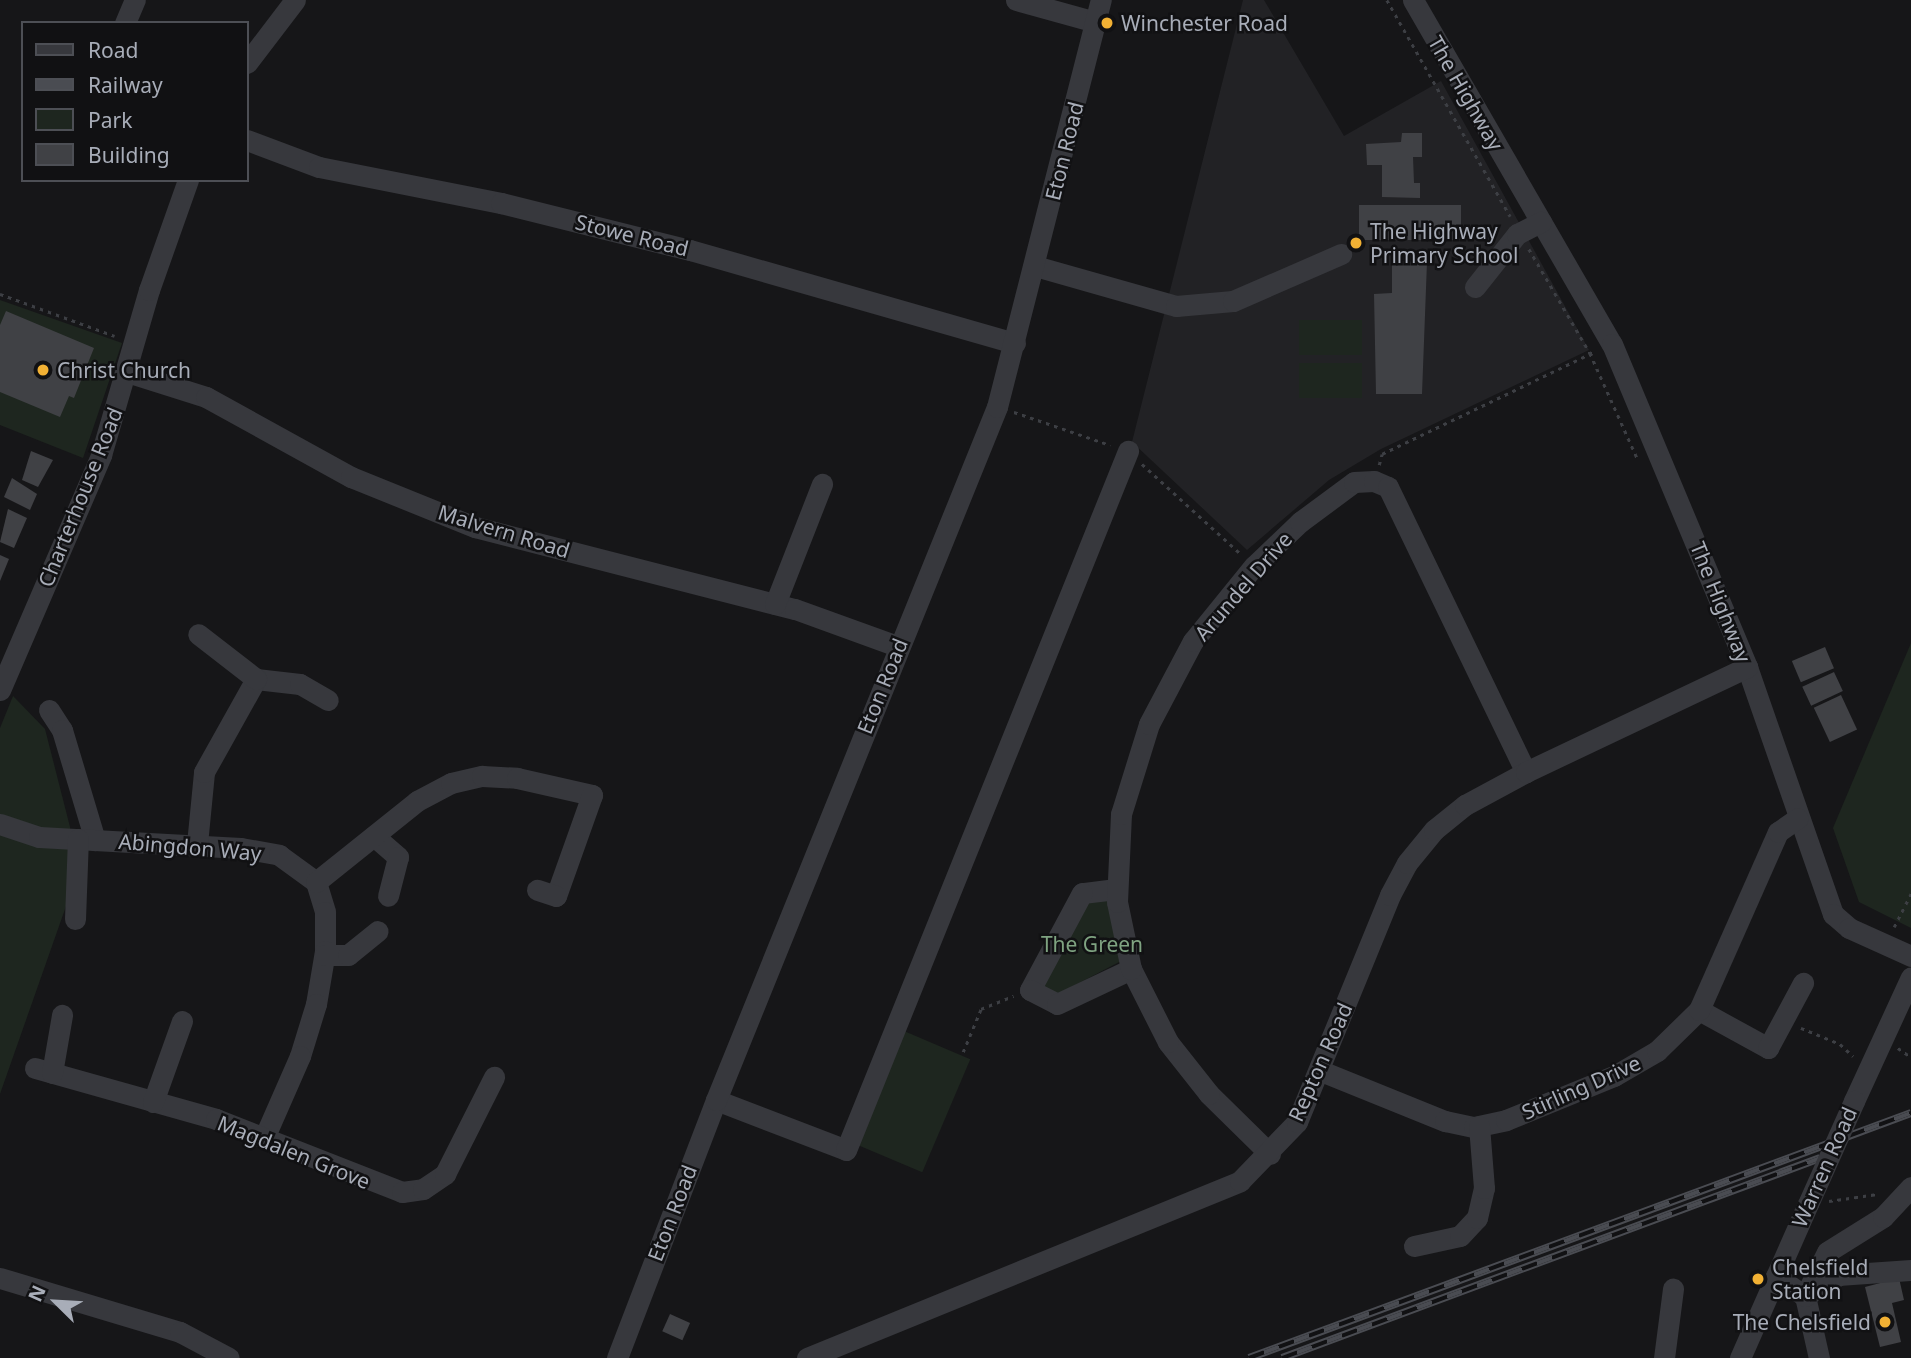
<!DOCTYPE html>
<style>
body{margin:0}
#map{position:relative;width:1911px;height:1358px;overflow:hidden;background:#161618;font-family:"Noto Sans",sans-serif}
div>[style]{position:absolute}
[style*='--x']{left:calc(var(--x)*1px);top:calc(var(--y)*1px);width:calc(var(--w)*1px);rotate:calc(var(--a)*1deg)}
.built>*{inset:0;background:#222225}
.green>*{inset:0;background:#1e261f;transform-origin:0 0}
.building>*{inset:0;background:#404145;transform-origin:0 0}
.path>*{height:2.5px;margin-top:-1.25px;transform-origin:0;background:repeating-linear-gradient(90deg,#3d3f44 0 3.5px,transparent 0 8.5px)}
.minor>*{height:21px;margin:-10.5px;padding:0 10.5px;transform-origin:10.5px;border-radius:10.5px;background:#37383d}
.rail>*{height:8px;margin-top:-4px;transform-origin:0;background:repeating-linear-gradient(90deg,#111113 0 16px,#4a4c52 0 32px);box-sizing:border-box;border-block:2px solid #4a4c52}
.minor-bridge>*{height:21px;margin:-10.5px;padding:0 10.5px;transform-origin:10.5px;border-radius:10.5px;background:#37383d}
.dots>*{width:19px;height:19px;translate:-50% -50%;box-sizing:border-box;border:4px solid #111113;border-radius:50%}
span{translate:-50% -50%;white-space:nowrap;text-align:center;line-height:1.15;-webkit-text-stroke:5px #111113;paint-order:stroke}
.poi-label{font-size:21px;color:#a8adb8}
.left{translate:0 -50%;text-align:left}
.right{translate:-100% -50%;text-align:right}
.street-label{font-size:21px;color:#a8adb8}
.park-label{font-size:21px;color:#7fa381}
.legend{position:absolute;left:21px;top:21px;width:228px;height:161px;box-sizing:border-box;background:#111113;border:2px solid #4d4f55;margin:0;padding:9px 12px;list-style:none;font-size:21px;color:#a8adb8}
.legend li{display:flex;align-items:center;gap:14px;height:35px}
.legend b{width:35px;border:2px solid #4d4f55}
.north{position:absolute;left:21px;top:1267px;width:70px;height:70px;-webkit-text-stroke:5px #111113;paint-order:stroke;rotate:294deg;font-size:19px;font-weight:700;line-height:28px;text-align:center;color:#a8adb8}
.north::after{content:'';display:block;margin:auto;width:24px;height:32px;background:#a8adb8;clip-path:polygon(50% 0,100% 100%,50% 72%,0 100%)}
</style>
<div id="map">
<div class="built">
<div style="clip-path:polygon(1243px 0,1264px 0,1344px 136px,1441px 81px,1589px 350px,1381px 449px,1329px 480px,1247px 550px,1132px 442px)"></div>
</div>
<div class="green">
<div style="clip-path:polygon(0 300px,122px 343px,83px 458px,0 425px)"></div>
<div style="left:1362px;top:320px;width:35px;height:63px;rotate:90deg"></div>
<div style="left:1362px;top:363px;width:35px;height:63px;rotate:90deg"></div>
<div style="clip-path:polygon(1911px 643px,1911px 928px,1859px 902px,1833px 828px)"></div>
<div style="clip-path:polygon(13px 696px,45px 729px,70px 827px,71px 892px,0 1094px,0 728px)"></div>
<div style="clip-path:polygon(1113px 898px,1123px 960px,1058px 994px,1046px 992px,1040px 980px,1083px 900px)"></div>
<div style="left:904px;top:1031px;width:72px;height:123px;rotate:23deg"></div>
</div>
<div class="building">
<div style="clip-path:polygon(1402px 133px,1422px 133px,1422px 157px,1413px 157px,1414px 183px,1420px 183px,1420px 198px,1382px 197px,1382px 165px,1367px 165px,1366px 144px,1401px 142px)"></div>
<div style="left:1359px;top:205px;width:102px;height:35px"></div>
<div style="clip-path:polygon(1392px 261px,1427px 262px,1422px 394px,1376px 394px,1374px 294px,1392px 293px)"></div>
<div style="clip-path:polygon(6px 311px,94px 348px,74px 398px,69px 396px,60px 417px,0 392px,0 325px)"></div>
<div style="clip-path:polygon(31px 451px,53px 460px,38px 487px,22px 480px)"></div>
<div style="clip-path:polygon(12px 478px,37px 494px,30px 510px,4px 497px)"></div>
<div style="clip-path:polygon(8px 509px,27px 518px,14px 548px,0 542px)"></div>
<div style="clip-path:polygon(0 555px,9px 559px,0 581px)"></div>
<div style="left:1825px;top:647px;width:23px;height:36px;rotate:67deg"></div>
<div style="left:1834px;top:672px;width:21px;height:35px;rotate:65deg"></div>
<div style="left:1841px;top:695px;width:38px;height:30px;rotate:65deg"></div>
<div style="clip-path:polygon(1899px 1278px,1904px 1300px,1892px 1303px,1901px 1342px,1880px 1347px,1865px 1287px)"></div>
<div style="left:670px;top:1314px;width:22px;height:19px;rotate:24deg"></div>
</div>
<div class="path">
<div style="--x:1387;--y:0;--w:249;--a:60.3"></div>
<div style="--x:1529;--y:249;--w:121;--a:59.6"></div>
<div style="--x:1590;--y:353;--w:117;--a:65.8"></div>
<div style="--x:0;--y:294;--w:122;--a:20.1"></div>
<div style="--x:1014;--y:412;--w:102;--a:19"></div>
<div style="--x:1142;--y:464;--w:134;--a:42.3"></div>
<div style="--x:1379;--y:465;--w:11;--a:-75"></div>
<div style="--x:1382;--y:454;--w:237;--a:-25.7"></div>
<div style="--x:1894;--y:927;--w:38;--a:-63"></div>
<div style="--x:1801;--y:1028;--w:42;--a:22.3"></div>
<div style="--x:1840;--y:1044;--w:18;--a:43"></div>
<div style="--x:1898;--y:1048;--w:16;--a:35"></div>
<div style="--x:963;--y:1052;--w:47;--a:-67.3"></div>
<div style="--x:981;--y:1009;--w:35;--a:-22"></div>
<div style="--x:1829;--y:1201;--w:49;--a:-8.3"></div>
</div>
<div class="minor">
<div style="--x:1016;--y:0;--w:83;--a:15.4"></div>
<div style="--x:1413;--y:0;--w:397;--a:60"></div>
<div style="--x:1612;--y:344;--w:350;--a:67.3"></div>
<div style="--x:1747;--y:667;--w:262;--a:70.8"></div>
<div style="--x:1833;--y:914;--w:21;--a:41"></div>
<div style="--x:1849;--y:928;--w:68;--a:24.3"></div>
<div style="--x:125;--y:23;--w:25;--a:-67"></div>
<div style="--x:247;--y:63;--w:79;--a:-52.7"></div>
<div style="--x:247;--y:140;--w:77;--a:20.6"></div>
<div style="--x:319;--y:167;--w:186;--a:11.2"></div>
<div style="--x:501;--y:203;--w:195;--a:14"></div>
<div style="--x:690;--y:250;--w:338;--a:16"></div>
<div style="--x:1035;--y:266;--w:147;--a:15.8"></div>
<div style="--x:1176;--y:306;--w:57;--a:-5"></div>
<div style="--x:1233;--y:301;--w:118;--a:-23.5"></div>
<div style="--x:1475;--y:287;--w:68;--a:-51.6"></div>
<div style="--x:1517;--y:234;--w:27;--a:-27"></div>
<div style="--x:127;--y:372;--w:83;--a:17.6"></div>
<div style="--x:206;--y:397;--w:166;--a:28.9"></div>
<div style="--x:351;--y:477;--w:134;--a:22"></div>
<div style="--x:475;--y:527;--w:330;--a:14.4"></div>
<div style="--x:795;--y:609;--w:109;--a:19.9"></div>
<div style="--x:775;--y:604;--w:129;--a:-68.6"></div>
<div style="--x:256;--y:679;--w:44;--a:6.5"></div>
<div style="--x:300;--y:684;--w:32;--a:30"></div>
<div style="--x:0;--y:690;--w:256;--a:-66.7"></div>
<div style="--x:101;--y:455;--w:172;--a:-73.8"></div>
<div style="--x:149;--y:290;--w:117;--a:-70.5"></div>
<div style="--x:49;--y:710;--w:24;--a:57"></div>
<div style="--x:62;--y:730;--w:115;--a:73.3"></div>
<div style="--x:0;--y:824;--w:41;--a:18.4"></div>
<div style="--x:39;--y:837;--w:202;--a:3.1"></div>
<div style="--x:241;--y:848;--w:39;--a:10"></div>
<div style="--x:279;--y:855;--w:46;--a:36.1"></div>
<div style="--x:316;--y:882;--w:31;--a:73"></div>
<div style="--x:325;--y:912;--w:39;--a:90"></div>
<div style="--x:325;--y:951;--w:54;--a:99.6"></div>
<div style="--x:316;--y:1004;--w:54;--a:107.1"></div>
<div style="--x:300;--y:1056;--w:90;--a:113.7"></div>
<div style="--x:374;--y:836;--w:32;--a:41"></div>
<div style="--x:398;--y:857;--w:40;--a:104.4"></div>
<div style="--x:197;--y:844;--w:72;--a:-84.4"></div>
<div style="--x:204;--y:772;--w:107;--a:-60.8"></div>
<div style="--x:256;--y:679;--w:73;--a:-142.2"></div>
<div style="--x:316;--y:882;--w:129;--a:-38.7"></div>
<div style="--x:417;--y:801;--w:38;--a:-28"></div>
<div style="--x:451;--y:783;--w:32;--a:-13"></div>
<div style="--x:482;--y:776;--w:35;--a:3"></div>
<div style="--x:517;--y:778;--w:77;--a:12.8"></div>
<div style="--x:592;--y:795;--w:107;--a:109.6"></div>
<div style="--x:556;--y:896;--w:20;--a:-162"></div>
<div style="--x:1116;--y:889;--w:34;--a:173"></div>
<div style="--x:1082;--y:893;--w:110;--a:118.2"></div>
<div style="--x:1030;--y:990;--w:30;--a:27"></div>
<div style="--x:1057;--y:1004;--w:82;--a:-25.3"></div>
<div style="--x:75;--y:919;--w:80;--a:-87.9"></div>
<div style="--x:325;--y:955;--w:23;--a:0"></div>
<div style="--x:348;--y:955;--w:38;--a:-39"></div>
<div style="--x:1699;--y:1010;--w:79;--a:28.8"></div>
<div style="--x:1768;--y:1048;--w:74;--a:-61.7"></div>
<div style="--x:35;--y:1068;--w:188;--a:15.7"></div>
<div style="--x:216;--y:1119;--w:200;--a:21.4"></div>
<div style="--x:402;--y:1192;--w:21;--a:-8"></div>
<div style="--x:423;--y:1189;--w:27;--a:-34"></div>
<div style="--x:445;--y:1174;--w:109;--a:-63.2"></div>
<div style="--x:1321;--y:1071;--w:134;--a:22"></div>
<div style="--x:1445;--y:1121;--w:30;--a:12"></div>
<div style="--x:1474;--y:1127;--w:33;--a:-12"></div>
<div style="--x:1506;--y:1120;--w:117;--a:-22.2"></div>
<div style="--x:1614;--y:1076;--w:50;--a:-30.2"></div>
<div style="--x:1657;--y:1051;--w:59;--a:-44.3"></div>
<div style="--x:1699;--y:1010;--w:195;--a:-66.1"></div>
<div style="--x:1778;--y:832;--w:24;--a:-35"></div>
<div style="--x:52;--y:1073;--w:59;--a:-80.2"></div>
<div style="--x:716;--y:1100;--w:139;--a:21"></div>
<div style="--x:846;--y:1150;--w:754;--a:-68.03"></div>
<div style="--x:1854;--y:1101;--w:136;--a:-65.3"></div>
<div style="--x:153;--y:1102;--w:86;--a:-70.3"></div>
<div style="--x:1270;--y:1154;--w:86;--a:-135.5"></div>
<div style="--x:1209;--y:1094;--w:66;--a:-128.3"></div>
<div style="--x:1168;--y:1042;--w:82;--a:-116.9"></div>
<div style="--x:1131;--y:969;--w:68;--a:-101.8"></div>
<div style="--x:1117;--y:902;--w:88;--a:-87.4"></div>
<div style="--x:1121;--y:814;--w:94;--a:-72.7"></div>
<div style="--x:1149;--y:724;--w:94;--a:-62.1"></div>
<div style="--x:1193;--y:641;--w:97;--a:-50.9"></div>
<div style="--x:1254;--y:566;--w:64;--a:-43.7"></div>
<div style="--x:1300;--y:522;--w:67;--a:-36.5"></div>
<div style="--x:1354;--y:482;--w:20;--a:-3"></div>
<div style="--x:1374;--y:481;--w:15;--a:23"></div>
<div style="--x:1388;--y:487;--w:317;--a:64.2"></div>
<div style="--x:1414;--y:1246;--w:47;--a:-12.3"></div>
<div style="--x:1460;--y:1236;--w:25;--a:-47"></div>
<div style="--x:1477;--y:1218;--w:31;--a:-77"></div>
<div style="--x:1484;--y:1188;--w:62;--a:-94.6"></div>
<div style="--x:1776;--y:1276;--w:35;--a:35"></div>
<div style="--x:1805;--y:1296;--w:64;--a:77.3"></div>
<div style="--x:0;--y:1278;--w:188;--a:16.7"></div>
<div style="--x:180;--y:1332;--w:55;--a:28"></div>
<div style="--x:1805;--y:1296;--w:49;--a:-63.4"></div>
<div style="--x:1827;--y:1252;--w:66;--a:-32"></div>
<div style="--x:1883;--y:1217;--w:41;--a:-47"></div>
<div style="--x:1805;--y:1296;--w:39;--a:-32"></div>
<div style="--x:1838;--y:1275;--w:73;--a:-3.9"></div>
<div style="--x:617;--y:1358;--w:276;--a:-69"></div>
<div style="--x:716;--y:1100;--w:748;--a:-67.93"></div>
<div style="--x:997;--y:407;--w:420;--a:-75.7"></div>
<div style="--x:807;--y:1358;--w:468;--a:-22.2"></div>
<div style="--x:1240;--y:1181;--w:82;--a:-46"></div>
<div style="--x:1297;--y:1122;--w:245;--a:-67.7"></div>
<div style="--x:1390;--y:895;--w:36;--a:-62"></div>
<div style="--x:1407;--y:863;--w:43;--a:-50.7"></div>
<div style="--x:1434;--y:830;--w:40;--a:-39"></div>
<div style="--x:1465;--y:805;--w:69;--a:-28.4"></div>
<div style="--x:1526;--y:772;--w:245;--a:-25.4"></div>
<div style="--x:1664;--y:1358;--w:70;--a:-82.6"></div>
<div style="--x:1740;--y:1358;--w:168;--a:-66.2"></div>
</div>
<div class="rail">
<div style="--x:1249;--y:1358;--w:706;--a:-20.31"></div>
<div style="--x:1282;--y:1358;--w:574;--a:-20.39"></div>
</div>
<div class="minor-bridge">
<div style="--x:1808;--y:1204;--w:113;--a:-65.9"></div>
</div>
<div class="dots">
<div style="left:1107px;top:23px;background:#f2b134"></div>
<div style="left:1356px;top:243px;background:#f2b134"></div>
<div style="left:43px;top:370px;background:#f2b134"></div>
<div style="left:1758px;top:1279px;background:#f2b134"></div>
<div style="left:1885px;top:1322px;background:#f2b134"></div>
</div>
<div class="poi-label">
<span class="left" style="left:1121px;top:23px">Winchester Road</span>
<span class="left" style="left:1370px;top:243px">The Highway<br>Primary School</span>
<span class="left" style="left:57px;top:370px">Christ Church</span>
<span class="left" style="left:1772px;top:1279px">Chelsfield<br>Station</span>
<span class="right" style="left:1871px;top:1322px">The Chelsfield</span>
</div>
<div class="street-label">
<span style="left:1466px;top:93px;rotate:60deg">The Highway</span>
<span style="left:1064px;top:151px;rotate:-76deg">Eton Road</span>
<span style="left:632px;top:235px;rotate:14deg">Stowe Road</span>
<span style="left:80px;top:497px;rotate:-68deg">Charterhouse Road</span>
<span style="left:504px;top:531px;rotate:17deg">Malvern Road</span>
<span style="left:1243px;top:586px;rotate:-49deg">Arundel Drive</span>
<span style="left:1721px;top:602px;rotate:68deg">The Highway</span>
<span style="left:882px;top:686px;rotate:-68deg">Eton Road</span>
<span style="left:190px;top:847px;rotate:5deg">Abingdon Way</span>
<span style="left:1320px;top:1062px;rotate:-66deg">Repton Road</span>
<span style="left:1581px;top:1087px;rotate:-24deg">Stirling Drive</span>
<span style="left:294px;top:1152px;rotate:22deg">Magdalen Grove</span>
<span style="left:1824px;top:1167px;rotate:-66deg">Warren Road</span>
<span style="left:672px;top:1213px;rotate:-69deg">Eton Road</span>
</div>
<div class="park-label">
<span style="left:1092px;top:944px">The Green</span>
</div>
<ul class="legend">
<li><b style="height:9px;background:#37383d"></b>Road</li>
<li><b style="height:9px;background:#4a4c52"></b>Railway</li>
<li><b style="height:19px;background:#1e261f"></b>Park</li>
<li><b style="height:19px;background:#404145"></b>Building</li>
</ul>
<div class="north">N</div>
</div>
